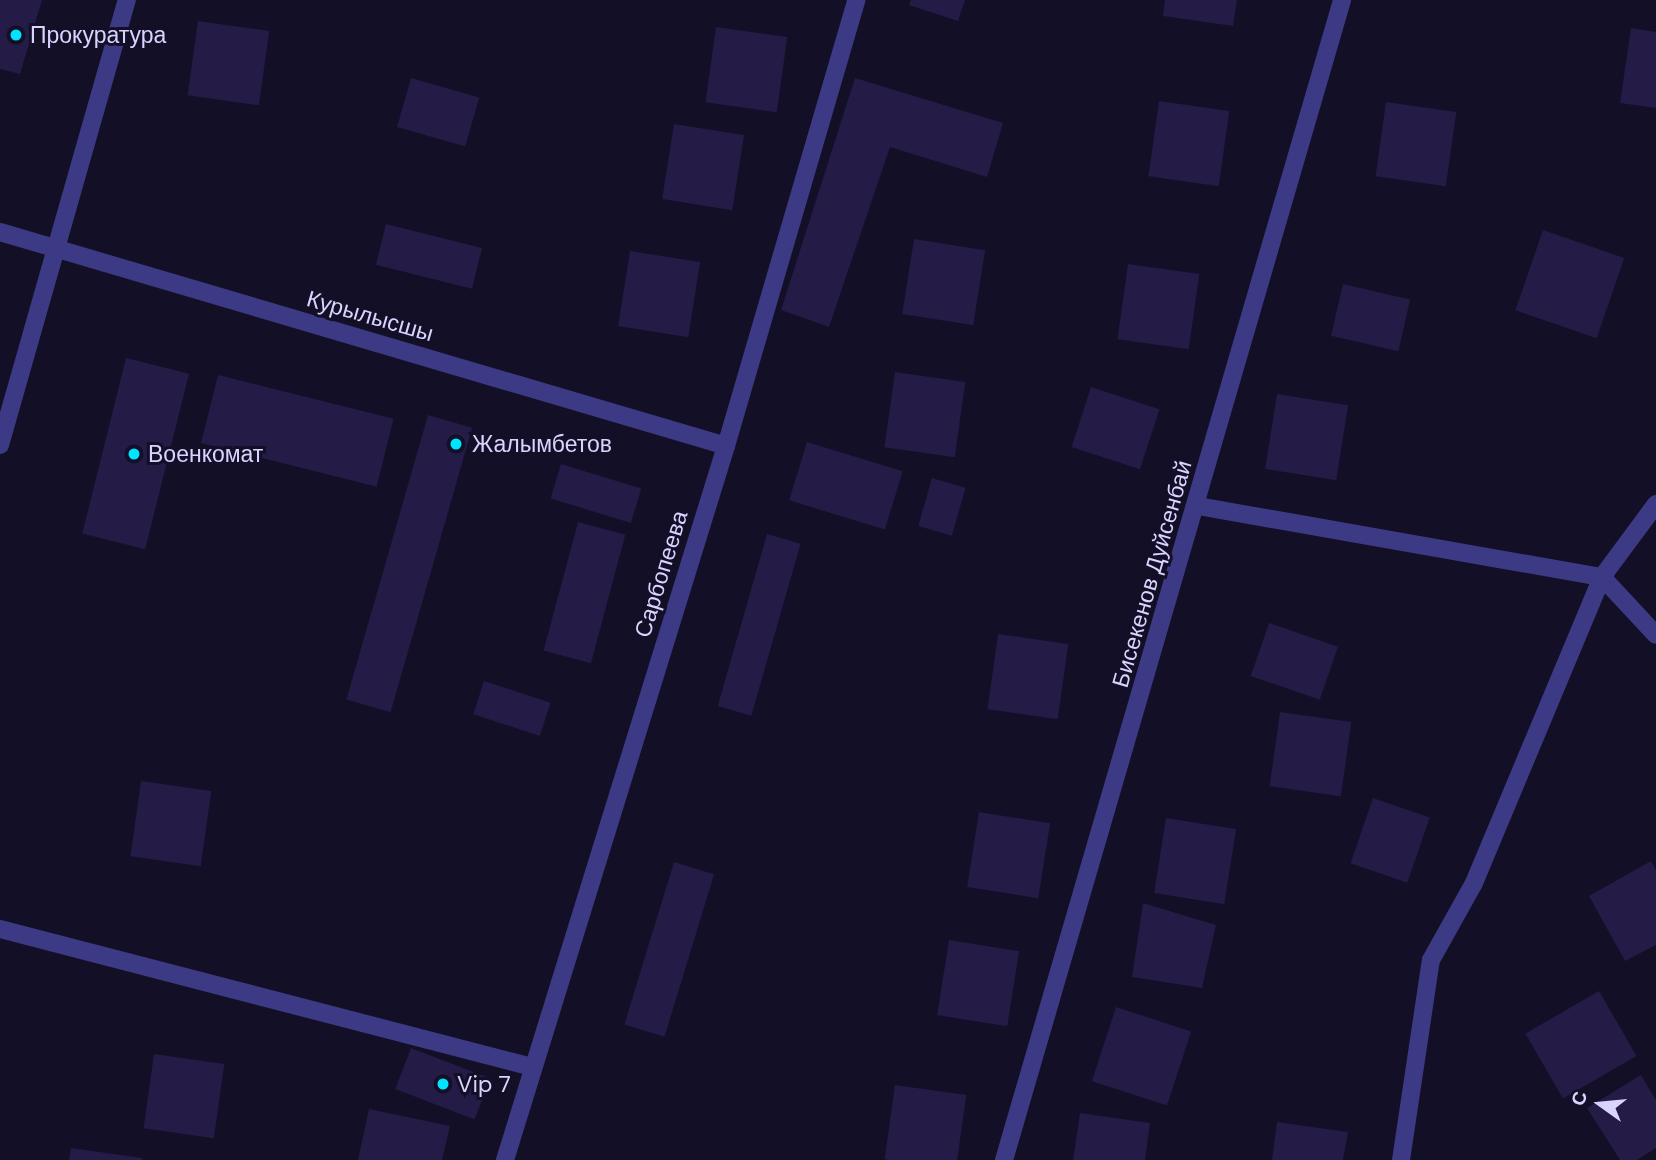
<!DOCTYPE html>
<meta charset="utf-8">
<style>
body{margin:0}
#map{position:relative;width:1656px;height:1160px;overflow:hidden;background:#130f26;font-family:"DM Sans",sans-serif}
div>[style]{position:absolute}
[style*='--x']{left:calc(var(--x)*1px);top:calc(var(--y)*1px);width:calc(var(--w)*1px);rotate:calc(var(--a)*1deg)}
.building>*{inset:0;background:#241b47;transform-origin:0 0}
.minor>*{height:18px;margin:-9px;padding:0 9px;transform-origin:9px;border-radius:9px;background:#3d3a85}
.tertiary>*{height:18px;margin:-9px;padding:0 9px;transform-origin:9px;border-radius:9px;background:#3d3a85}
.dots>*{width:19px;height:19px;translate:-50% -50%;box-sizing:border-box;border:4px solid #130f26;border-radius:50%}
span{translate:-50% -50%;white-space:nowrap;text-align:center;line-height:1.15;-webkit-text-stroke:6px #130f26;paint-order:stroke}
.poi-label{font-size:23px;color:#d9d4ff}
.left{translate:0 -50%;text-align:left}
.street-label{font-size:23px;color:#d9d4ff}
.north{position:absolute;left:1565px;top:1069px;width:70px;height:70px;-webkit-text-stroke:5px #130f26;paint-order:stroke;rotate:285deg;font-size:19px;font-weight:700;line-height:28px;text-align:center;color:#d9d4ff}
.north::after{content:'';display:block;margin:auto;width:24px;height:32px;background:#d9d4ff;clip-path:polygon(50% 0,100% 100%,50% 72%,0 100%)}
</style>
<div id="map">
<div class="building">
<div style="clip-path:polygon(0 0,42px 0,20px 74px,0 69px)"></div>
<div style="clip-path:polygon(911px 0,965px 0,958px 21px,909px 5px)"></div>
<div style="clip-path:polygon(1165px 0,1237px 0,1233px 26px,1163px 16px)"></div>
<div style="left:198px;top:21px;width:72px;height:75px;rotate:8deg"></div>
<div style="left:716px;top:27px;width:72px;height:76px;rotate:8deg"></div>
<div style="clip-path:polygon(1631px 28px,1656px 32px,1656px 108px,1620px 103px)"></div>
<div style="left:411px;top:78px;width:71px;height:51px;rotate:16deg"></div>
<div style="clip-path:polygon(855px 78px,1003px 123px,987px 177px,890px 147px,829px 327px,781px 310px)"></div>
<div style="left:1159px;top:101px;width:71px;height:76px;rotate:8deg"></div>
<div style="left:1386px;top:102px;width:71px;height:75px;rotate:8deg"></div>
<div style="left:674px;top:124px;width:71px;height:76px;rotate:9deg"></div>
<div style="left:386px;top:224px;width:99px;height:42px;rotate:14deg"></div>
<div style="left:1543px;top:230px;width:86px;height:85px;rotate:19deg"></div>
<div style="left:914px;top:239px;width:72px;height:76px;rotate:9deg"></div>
<div style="left:630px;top:251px;width:71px;height:76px;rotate:9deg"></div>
<div style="left:1128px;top:264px;width:72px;height:76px;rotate:8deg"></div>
<div style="left:1343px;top:284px;width:69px;height:53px;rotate:13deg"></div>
<div style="left:126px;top:358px;width:65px;height:181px;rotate:14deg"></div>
<div style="left:895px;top:372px;width:71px;height:76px;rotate:8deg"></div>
<div style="left:218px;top:375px;width:181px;height:70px;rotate:14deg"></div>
<div style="left:1091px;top:387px;width:72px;height:63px;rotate:18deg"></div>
<div style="left:1277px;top:394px;width:72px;height:76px;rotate:9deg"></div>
<div style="left:428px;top:415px;width:46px;height:296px;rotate:16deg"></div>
<div style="left:807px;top:442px;width:100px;height:61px;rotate:17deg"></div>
<div style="left:561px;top:464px;width:84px;height:36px;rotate:17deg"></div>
<div style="left:932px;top:478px;width:35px;height:50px;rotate:16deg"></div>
<div style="left:578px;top:522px;width:49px;height:133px;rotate:15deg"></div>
<div style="left:767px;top:534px;width:35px;height:179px;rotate:16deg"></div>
<div style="left:1269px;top:623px;width:73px;height:56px;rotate:19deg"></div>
<div style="left:998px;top:634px;width:71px;height:76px;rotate:8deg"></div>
<div style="left:484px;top:681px;width:70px;height:35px;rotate:18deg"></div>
<div style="left:1280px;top:712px;width:72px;height:75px;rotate:8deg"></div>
<div style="left:141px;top:781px;width:71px;height:76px;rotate:8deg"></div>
<div style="left:1373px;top:798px;width:60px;height:69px;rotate:19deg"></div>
<div style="left:979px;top:812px;width:72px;height:76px;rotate:9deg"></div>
<div style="left:1166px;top:818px;width:71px;height:76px;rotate:9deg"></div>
<div style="clip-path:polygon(1651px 861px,1656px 870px,1656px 945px,1625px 961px,1589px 896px)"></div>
<div style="left:674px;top:862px;width:42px;height:170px;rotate:17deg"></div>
<div style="clip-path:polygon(1143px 903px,1216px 925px,1202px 988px,1132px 977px)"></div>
<div style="left:949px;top:940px;width:71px;height:76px;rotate:9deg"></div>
<div style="left:1599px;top:991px;width:75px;height:85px;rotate:60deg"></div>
<div style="left:1116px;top:1007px;width:79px;height:78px;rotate:18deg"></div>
<div style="left:411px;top:1048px;width:85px;height:44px;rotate:21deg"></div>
<div style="left:154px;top:1054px;width:71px;height:75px;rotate:8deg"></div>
<div style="clip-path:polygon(1641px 1075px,1656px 1100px,1656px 1148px,1637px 1160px,1620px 1160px,1587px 1108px)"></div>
<div style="left:895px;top:1085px;width:72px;height:75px;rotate:8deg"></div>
<div style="clip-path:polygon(369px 1109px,450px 1126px,442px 1160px,358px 1160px)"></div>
<div style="clip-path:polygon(1080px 1113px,1150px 1123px,1145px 1160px,1073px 1160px)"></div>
<div style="clip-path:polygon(1277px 1122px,1348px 1132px,1343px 1160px,1272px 1160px)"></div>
<div style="clip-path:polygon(71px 1148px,142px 1158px,142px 1160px,69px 1160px)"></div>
</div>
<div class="minor">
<div style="--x:0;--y:232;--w:757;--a:16.42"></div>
<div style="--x:0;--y:445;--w:463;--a:-74.1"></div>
<div style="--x:1198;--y:506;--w:410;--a:10"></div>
<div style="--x:1602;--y:577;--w:79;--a:47"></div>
<div style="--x:0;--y:929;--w:550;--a:14.54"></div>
<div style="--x:1004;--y:1160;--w:1208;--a:-73.75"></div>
<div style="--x:1401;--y:1160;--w:202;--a:-81.5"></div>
<div style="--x:1431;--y:960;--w:88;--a:-60.8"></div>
<div style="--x:1474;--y:883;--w:332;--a:-67.3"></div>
<div style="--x:1602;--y:577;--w:91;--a:-53.5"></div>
</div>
<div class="tertiary">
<div style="--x:505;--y:1160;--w:747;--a:-72.8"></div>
<div style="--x:726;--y:446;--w:465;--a:-73.7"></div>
</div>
<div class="dots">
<div style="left:16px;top:35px;background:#00e5ff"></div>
<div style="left:456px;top:444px;background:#00e5ff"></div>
<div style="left:134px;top:454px;background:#00e5ff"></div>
<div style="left:443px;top:1084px;background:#00e5ff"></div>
</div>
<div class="poi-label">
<span class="left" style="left:30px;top:35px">Прокуратура</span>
<span class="left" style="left:472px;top:444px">Жалымбетов</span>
<span class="left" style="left:148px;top:454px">Военкомат</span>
<span class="left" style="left:457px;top:1084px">Vip 7</span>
</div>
<div class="street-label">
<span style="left:370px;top:316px;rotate:16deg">Курылысшы</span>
<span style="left:661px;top:574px;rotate:-73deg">Сарбопеева</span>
<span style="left:1152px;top:574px;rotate:-74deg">Бисекенов Дуйсенбай</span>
</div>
<div class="north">С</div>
</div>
